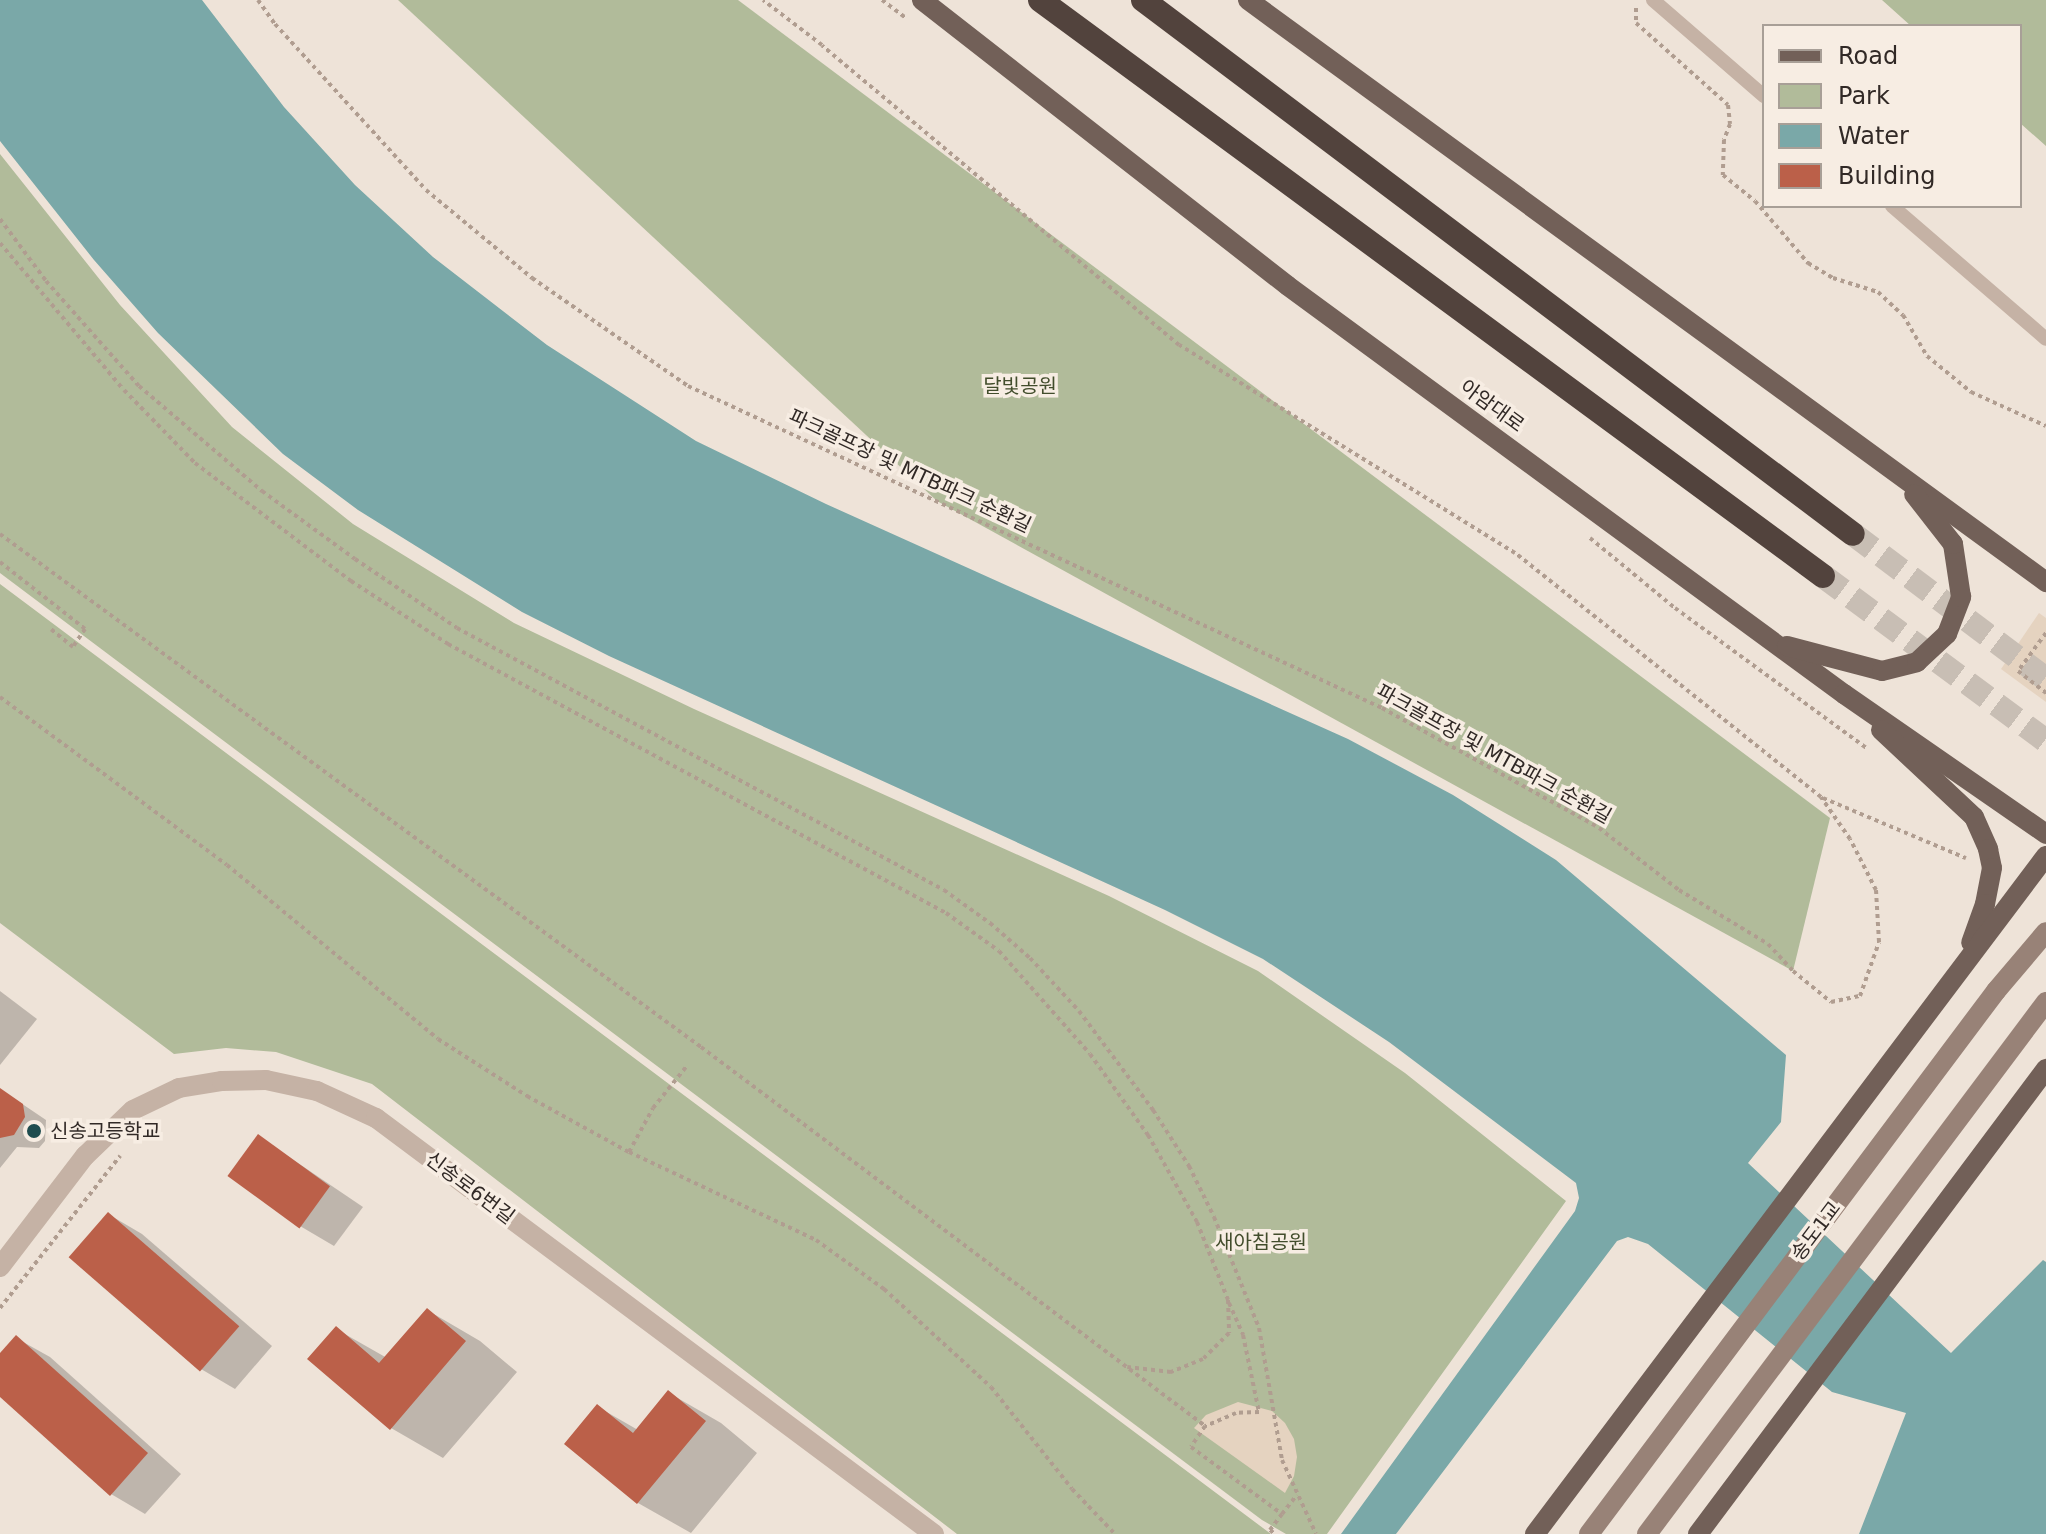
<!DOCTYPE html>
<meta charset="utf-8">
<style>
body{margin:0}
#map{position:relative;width:2046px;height:1534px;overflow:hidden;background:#eee3d8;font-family:"DejaVu Sans","Noto Sans KR",sans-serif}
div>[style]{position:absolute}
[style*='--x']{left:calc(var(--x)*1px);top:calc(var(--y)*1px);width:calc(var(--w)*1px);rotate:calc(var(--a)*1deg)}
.green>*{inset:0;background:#b1bb9a}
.plaza>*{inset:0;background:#e5d3c0}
.water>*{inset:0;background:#7aa8a8}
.shadow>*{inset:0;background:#0003}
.building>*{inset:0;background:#bb6049;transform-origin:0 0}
.highway-tunnel>*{height:24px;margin-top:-12px;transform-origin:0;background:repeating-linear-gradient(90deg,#c8beb4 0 24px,transparent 0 36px)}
.path>*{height:4px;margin-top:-2px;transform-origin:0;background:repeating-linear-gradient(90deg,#b09d90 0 4px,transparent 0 8px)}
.lane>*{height:14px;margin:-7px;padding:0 7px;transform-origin:7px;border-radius:7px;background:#c5b2a5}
.street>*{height:20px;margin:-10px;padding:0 10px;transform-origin:10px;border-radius:10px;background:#c5b2a5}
.secondary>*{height:20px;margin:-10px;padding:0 10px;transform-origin:10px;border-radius:10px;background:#988277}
.primary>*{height:20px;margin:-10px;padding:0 10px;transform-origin:10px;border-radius:10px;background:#726058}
.highway>*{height:24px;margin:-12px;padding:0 12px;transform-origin:12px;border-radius:12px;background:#52433d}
.dots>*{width:22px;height:22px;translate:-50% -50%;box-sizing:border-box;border:4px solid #f7ede3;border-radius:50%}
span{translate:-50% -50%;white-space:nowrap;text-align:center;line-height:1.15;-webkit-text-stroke:7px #f7ede3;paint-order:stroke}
.park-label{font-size:20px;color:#424d2c}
.street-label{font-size:20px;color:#312926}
.poi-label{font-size:20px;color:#312926}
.left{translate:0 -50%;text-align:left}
.legend{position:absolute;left:1762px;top:24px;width:260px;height:184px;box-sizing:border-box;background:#f7ede3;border:2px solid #a89f97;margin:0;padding:10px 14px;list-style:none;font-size:24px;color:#312926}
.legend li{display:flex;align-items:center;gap:16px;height:40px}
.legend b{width:40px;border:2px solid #a89f97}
</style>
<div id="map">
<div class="green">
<div style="clip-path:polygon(398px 0,738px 0,1830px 818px,1793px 971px,937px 501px)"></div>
<div style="clip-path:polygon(1882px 0,2046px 0,2046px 146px,2020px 123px,2020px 26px,1911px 26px)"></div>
<div style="clip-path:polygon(0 154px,120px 305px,232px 427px,353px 524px,514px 623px,694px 709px,1109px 896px,1258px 971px,1405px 1073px,1566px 1201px,1327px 1534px,1286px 1534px,1262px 1520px,0 573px)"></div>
<div style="clip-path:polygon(0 584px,1271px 1534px,957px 1534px,372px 1084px,276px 1052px,226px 1048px,174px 1054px,0 923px)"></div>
</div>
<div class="plaza">
<div style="clip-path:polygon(2039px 613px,2046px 618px,2046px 702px,2001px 669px)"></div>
<div style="clip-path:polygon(1238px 1402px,1272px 1411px,1285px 1423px,1294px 1439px,1297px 1457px,1294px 1476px,1285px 1493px,1194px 1428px,1206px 1415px)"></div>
</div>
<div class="water">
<div style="clip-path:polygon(0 0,202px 0,284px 107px,355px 185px,433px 257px,547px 345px,696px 441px,826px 504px,1348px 739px,1453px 795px,1556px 860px,1786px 1055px,1781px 1122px,1748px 1163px,1951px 1353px,2043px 1260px,2046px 1262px,2046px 1534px,1859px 1534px,1906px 1413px,1832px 1392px,1648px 1244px,1628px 1237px,1617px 1241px,1396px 1534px,1341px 1534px,1575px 1211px,1579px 1198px,1576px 1183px,1389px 1042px,1263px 959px,1165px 910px,609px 656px,522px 612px,358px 510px,283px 454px,158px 333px,94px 260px,0 141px)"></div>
</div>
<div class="shadow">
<div style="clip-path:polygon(0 991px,37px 1019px,0 1065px)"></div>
<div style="clip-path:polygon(0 1093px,6px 1093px,46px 1120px,45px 1141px,39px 1148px,17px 1147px,0 1168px)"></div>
<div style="clip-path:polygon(258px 1136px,363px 1207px,334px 1246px,300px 1226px)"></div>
<div style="clip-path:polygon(108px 1214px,142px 1234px,272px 1346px,235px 1389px,201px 1369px)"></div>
<div style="clip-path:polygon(427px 1310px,480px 1341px,517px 1372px,443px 1458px,391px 1428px,336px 1329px,387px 1358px)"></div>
<div style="clip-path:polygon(16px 1338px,50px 1357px,181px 1474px,145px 1514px,111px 1494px,0 1394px,0 1356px)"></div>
<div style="clip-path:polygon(669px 1393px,721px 1423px,757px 1453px,691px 1533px,638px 1503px,567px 1444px,598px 1407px,638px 1430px)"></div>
</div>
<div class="building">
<div style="clip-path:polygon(0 1088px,23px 1104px,25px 1117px,14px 1135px,0 1138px)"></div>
<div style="left:258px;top:1134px;width:89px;height:52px;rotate:36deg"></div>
<div style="left:108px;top:1212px;width:174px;height:60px;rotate:41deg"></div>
<div style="clip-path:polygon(427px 1308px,466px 1341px,390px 1430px,307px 1359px,336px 1326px,379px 1363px)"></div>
<div style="clip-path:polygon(16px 1335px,148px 1453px,110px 1496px,0 1397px,0 1353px)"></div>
<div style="clip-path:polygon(668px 1390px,706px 1421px,637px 1504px,564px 1444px,597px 1404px,633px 1433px)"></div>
</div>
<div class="highway-tunnel">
<div style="--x:1853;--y:534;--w:241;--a:36.9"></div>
<div style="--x:1823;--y:576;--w:277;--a:36.5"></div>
</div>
<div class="path">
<div style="--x:258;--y:0;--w:29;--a:55"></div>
<div style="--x:275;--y:24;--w:224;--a:47.7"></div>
<div style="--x:426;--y:190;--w:138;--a:39.7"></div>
<div style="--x:532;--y:278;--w:190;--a:34.7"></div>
<div style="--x:688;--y:386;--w:765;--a:24.89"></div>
<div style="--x:1382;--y:708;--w:248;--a:28.9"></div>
<div style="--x:1599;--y:828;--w:101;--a:37.8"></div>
<div style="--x:1679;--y:890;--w:104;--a:31.2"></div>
<div style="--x:1768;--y:944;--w:37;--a:47"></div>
<div style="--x:1793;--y:971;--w:49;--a:39.2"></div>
<div style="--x:1831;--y:1002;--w:30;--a:-12"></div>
<div style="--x:1860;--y:996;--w:57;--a:-70.6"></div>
<div style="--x:1879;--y:942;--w:52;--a:-93.3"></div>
<div style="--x:1876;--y:890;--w:57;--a:-117"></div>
<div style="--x:1850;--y:839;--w:51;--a:-124.6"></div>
<div style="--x:1821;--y:797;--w:391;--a:-141.4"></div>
<div style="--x:1515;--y:553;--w:395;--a:-148.2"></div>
<div style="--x:1179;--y:345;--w:466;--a:-140"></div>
<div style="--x:822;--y:45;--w:74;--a:-142.7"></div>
<div style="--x:882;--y:0;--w:31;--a:37"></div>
<div style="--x:1636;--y:8;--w:15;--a:90"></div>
<div style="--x:1636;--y:23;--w:123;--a:41.7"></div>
<div style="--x:1728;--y:105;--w:19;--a:84"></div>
<div style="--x:1730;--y:124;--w:17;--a:111"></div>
<div style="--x:1724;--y:140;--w:35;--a:92"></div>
<div style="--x:1723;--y:175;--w:41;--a:39.1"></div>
<div style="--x:1755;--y:201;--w:82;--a:49.5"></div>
<div style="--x:1808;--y:263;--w:29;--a:31"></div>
<div style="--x:1833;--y:278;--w:47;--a:17.3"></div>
<div style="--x:1878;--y:292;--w:34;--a:43"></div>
<div style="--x:1903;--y:315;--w:48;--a:59.7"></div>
<div style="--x:1927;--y:356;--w:57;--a:39.3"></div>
<div style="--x:1971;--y:392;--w:82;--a:24.4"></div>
<div style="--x:0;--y:219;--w:77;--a:53.4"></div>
<div style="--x:46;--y:281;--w:140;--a:48.5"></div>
<div style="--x:139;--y:386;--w:162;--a:40.5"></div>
<div style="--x:262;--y:491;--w:115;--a:36.2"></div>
<div style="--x:355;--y:559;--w:123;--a:34.1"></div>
<div style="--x:457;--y:628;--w:553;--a:28.28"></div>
<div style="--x:944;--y:890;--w:57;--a:35.7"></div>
<div style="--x:990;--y:923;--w:53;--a:41.2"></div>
<div style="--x:1030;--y:958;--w:72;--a:47.2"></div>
<div style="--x:1079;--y:1011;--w:124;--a:53.2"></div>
<div style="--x:1153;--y:1110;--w:67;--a:57.3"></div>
<div style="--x:1189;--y:1166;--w:57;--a:63.9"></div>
<div style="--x:1214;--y:1217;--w:120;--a:67.9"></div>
<div style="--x:1259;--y:1328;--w:134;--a:80.1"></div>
<div style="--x:1282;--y:1460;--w:81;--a:65.3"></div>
<div style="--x:0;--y:243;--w:192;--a:49.9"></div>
<div style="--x:124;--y:390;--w:102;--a:45.8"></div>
<div style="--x:195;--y:463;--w:196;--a:37.1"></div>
<div style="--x:351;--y:581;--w:116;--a:33"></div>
<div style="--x:448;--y:644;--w:566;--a:28.38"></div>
<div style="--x:946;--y:913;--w:65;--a:35.6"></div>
<div style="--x:999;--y:951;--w:137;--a:48.5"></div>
<div style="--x:1090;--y:1054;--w:100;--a:54.4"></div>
<div style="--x:1148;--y:1135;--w:100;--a:60.6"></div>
<div style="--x:1197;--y:1222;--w:84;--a:68.3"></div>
<div style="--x:1228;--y:1300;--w:33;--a:88"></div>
<div style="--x:1229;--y:1333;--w:37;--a:135"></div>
<div style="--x:1203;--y:1359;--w:35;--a:158"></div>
<div style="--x:1171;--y:1372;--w:44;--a:-173.5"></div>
<div style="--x:0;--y:534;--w:869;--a:36.2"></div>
<div style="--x:701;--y:1047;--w:631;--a:36.94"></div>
<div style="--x:1590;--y:538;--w:110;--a:39.5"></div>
<div style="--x:1675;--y:608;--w:237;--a:36.2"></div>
<div style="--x:0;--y:562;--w:108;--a:38.2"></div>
<div style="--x:85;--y:629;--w:22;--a:124"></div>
<div style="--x:73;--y:647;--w:28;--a:-141"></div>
<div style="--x:2046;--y:633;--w:47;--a:126.4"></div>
<div style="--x:2018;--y:671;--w:36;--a:38"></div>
<div style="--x:0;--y:697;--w:282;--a:36.5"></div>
<div style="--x:227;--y:865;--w:273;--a:39.5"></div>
<div style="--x:438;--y:1039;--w:106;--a:32.6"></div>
<div style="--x:527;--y:1096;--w:116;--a:28.8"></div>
<div style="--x:629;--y:1152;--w:207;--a:25.2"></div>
<div style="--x:816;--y:1240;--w:84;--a:35.8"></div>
<div style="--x:884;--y:1289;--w:145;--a:42.5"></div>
<div style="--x:991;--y:1387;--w:130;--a:51.5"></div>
<div style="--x:1072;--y:1489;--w:62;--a:46.3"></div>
<div style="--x:1823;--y:798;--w:155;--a:22.8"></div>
<div style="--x:629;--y:1152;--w:50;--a:-61.4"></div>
<div style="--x:653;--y:1108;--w:53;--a:-51.2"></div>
<div style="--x:1229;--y:1303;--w:35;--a:66"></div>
<div style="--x:1243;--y:1335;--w:79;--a:78.3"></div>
<div style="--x:1259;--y:1412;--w:23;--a:178"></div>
<div style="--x:1236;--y:1413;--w:34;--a:157"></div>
<div style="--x:1205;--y:1426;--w:25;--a:124"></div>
<div style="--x:1191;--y:1447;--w:113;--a:36.4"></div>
<div style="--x:1282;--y:1514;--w:20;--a:127"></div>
<div style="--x:1270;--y:1530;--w:6;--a:39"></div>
<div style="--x:0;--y:1308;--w:194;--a:-51.7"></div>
<div style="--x:1282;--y:1514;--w:24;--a:-52"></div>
</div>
<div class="lane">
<div style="--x:1653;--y:0;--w:147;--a:40.9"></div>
<div style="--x:1892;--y:206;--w:203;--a:40.8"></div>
</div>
<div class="street">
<div style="--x:0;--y:1267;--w:140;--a:-52.6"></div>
<div style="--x:85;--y:1156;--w:66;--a:-43.8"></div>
<div style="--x:133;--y:1110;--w:51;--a:-25.6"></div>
<div style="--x:179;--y:1088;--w:44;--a:-9.2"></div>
<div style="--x:222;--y:1081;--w:44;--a:-1.3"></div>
<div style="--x:266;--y:1080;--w:52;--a:12.2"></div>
<div style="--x:317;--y:1091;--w:65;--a:24.6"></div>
<div style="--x:376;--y:1118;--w:696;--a:36.71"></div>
</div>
<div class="secondary">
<div style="--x:1589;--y:1534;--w:679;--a:-53.15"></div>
<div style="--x:1996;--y:991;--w:77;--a:-49.7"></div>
<div style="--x:1647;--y:1534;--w:665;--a:-53.13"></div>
</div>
<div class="primary">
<div style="--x:922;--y:0;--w:464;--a:38"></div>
<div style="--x:1288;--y:286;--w:690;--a:36.27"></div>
<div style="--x:1844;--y:694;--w:246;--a:34.7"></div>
<div style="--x:1248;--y:0;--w:988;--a:36.1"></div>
<div style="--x:1787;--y:646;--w:98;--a:14.7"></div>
<div style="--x:1882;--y:671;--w:36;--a:-14"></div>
<div style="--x:1917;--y:662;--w:41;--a:-43"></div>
<div style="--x:1947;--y:634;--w:40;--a:-69"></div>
<div style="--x:1961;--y:597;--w:54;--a:-98.6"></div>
<div style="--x:1953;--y:544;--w:63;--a:-128"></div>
<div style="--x:1881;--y:730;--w:127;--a:43.1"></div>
<div style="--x:1974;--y:817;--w:35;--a:66"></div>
<div style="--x:1988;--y:849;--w:19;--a:78"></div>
<div style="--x:1992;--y:868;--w:37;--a:101"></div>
<div style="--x:1985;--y:904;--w:41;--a:109.7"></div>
<div style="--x:1535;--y:1534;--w:849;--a:-53"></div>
<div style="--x:1698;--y:1534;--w:581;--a:-53.19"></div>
</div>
<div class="highway">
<div style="--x:1040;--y:0;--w:972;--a:36.34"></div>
<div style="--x:1143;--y:0;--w:888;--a:36.95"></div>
</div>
<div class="dots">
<div style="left:34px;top:1131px;background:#1f4d4f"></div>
</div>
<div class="park-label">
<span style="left:1020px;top:386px">달빛공원</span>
<span style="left:1261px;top:1242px">새아침공원</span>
</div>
<div class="street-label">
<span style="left:1492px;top:406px;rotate:36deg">아암대로</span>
<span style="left:910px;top:471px;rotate:25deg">파크골프장 및 MTB파크 순환길</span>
<span style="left:1494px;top:754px;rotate:29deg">파크골프장 및 MTB파크 순환길</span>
<span style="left:470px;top:1188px;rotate:37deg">신송로6번길</span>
<span style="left:1816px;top:1231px;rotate:-53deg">송도1교</span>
</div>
<div class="poi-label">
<span class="left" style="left:50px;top:1131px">신송고등학교</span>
</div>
<ul class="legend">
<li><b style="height:10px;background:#726058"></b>Road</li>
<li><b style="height:22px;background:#b1bb9a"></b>Park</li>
<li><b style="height:22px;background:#7aa8a8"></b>Water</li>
<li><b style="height:22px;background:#bb6049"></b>Building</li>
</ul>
</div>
